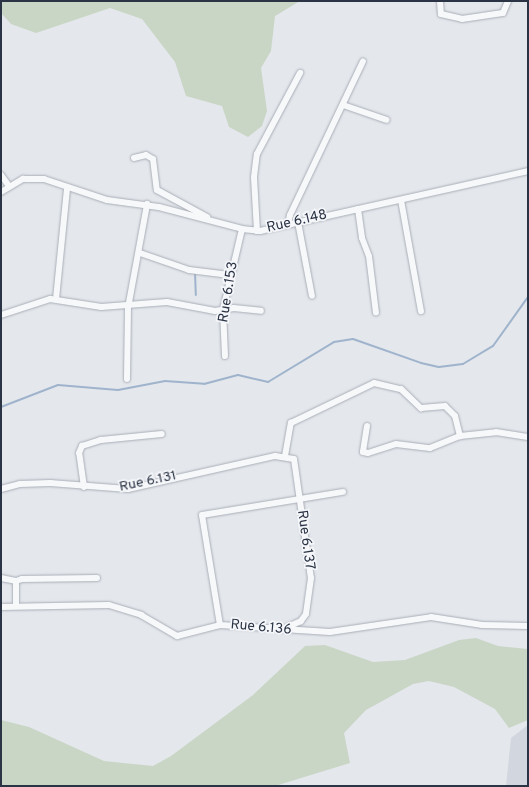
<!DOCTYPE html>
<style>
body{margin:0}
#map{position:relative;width:529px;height:787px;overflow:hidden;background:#e4e7ec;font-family:Overpass,sans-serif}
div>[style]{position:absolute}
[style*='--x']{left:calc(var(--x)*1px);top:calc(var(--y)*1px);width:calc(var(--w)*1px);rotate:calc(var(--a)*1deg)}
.built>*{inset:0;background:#d2d6de}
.green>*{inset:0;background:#c9d6c5}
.stream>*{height:2px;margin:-1px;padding:0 1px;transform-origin:1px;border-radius:1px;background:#9fb4cc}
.roads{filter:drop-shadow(0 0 1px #a9aeb7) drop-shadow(0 0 1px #a9aeb7)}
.minor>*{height:6px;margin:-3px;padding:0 3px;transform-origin:3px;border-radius:3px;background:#f7f8fa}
span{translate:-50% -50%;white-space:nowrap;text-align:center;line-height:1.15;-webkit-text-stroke:3.5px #f4f6f9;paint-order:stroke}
.street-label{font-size:14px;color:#2b3445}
.frame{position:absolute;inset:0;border:2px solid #2b3445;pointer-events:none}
</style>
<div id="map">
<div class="built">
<div style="clip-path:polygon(528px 725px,528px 786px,506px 786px,511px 738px)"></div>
</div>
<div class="green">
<div style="clip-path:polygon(1px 1px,300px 1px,275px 16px,271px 51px,261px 68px,267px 111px,262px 126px,248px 137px,229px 127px,222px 106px,186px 96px,175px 62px,142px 19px,110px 8px,36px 33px,11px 24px,1px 13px)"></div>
<div style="clip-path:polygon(476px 638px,498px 646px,528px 649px,528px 720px,509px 728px,495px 709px,454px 687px,429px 681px,413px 684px,366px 710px,344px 733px,350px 763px,275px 786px,1px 786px,1px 720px,29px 727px,104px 761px,153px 766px,171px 756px,253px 695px,305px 646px,325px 645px,373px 662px,405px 660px,459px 640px)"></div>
</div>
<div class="stream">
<div style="--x:195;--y:272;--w:23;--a:88"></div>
<div style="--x:1;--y:407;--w:61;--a:-21.1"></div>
<div style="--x:58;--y:385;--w:60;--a:4.8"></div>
<div style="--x:118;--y:390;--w:48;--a:-10.8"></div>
<div style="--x:165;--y:381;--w:39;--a:4"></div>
<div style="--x:204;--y:384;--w:35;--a:-15"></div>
<div style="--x:238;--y:375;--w:31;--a:13"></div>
<div style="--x:268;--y:382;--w:77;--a:-31.2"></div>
<div style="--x:334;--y:342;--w:19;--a:-9"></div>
<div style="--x:353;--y:339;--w:72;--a:19.4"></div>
<div style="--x:421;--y:363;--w:18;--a:13"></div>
<div style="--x:439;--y:367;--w:24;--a:-7"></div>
<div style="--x:463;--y:364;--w:35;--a:-31"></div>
<div style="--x:493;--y:346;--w:60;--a:-54.5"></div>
</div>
<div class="roads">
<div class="minor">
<div style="--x:440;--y:1;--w:13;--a:86"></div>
<div style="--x:441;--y:14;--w:22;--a:13"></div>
<div style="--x:462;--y:19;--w:41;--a:-8.3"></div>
<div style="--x:503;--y:13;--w:13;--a:-67"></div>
<div style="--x:343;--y:105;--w:46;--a:18.8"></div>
<div style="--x:134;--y:158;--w:12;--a:-14"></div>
<div style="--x:146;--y:155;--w:8;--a:30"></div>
<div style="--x:153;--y:159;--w:31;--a:83"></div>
<div style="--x:157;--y:190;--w:57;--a:28.4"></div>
<div style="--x:1;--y:175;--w:14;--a:54"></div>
<div style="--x:1;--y:192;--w:26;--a:-31"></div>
<div style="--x:23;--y:179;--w:21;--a:0"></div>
<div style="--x:44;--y:179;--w:66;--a:18.4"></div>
<div style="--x:107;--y:200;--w:52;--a:7.7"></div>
<div style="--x:159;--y:207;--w:86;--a:14.8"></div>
<div style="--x:242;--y:229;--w:18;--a:6"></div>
<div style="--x:260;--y:231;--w:275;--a:-12.6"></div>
<div style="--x:401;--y:200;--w:113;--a:79.8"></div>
<div style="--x:358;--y:209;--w:29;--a:82"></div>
<div style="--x:362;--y:238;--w:19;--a:69"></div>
<div style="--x:369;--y:256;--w:57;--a:83"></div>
<div style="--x:298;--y:222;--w:75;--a:79.3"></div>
<div style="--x:288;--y:225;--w:10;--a:-79"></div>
<div style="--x:290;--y:215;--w:170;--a:-64.6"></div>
<div style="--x:257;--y:231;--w:54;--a:-93.2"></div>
<div style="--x:254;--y:177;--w:23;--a:-83"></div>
<div style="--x:257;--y:154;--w:92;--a:-62"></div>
<div style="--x:140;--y:253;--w:52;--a:19.1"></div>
<div style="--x:189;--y:270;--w:41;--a:7"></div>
<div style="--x:56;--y:299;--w:111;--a:-84.3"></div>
<div style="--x:1;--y:315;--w:52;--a:-18.1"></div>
<div style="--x:50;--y:299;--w:52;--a:8.9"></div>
<div style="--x:101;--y:307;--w:66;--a:-4.3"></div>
<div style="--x:167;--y:302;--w:49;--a:10.6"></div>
<div style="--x:215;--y:311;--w:19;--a:-9"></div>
<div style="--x:234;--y:308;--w:27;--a:6"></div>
<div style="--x:225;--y:356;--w:46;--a:-92.5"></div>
<div style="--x:223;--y:310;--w:83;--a:-76.8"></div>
<div style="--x:127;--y:379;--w:71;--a:-89.2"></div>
<div style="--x:128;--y:308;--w:106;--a:-79.6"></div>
<div style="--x:367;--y:426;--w:26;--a:99"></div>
<div style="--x:363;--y:452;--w:5;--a:11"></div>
<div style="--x:368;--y:453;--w:29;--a:-18"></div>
<div style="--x:396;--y:444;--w:34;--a:7"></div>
<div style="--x:430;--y:448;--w:32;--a:-22"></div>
<div style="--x:460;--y:436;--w:36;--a:-6"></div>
<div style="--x:496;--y:432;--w:32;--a:9"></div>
<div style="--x:285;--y:456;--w:34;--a:-80"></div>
<div style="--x:291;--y:423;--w:92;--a:-25.7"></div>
<div style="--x:374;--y:383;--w:28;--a:13"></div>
<div style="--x:401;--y:389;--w:28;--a:44"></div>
<div style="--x:421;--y:408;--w:24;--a:-5"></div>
<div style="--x:445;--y:406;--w:14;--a:45"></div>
<div style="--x:455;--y:416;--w:21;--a:76"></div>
<div style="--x:84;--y:487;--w:34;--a:-98"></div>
<div style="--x:79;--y:453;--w:8;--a:-67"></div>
<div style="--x:82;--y:446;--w:20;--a:-18"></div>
<div style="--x:101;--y:440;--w:61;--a:-5.6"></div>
<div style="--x:1;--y:489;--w:20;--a:-15"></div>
<div style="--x:20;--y:484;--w:30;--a:-2"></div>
<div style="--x:50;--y:483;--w:78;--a:4.4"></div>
<div style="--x:128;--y:489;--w:151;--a:-12.7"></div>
<div style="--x:275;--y:456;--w:19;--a:9"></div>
<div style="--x:294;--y:459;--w:120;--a:81.9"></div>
<div style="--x:311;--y:578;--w:36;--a:98"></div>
<div style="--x:306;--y:614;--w:9;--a:126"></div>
<div style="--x:301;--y:621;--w:20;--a:156"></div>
<div style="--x:1;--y:578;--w:15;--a:11"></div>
<div style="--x:16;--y:605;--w:24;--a:-90"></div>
<div style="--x:16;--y:581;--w:6;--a:-18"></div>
<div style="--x:22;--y:579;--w:75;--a:-0.8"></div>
<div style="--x:1;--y:607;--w:108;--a:-1.1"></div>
<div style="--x:109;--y:605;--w:34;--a:17"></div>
<div style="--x:141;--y:615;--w:42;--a:30.3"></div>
<div style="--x:177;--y:636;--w:44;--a:-14.3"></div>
<div style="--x:220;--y:625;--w:110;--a:3.6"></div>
<div style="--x:330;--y:632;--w:102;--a:-8.4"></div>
<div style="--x:431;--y:617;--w:52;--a:8.9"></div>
<div style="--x:482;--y:625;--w:46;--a:1.2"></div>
<div style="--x:220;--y:625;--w:111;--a:-99.3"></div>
<div style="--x:202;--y:515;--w:143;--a:-9.3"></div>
</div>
</div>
<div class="street-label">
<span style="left:297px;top:222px;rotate:-13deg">Rue 6.148</span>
<span style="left:229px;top:292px;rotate:-81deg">Rue 6.153</span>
<span style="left:148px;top:482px;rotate:-12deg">Rue 6.131</span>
<span style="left:305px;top:540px;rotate:82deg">Rue 6.137</span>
<span style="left:261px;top:628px;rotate:5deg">Rue 6.136</span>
</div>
<div class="frame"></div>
</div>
